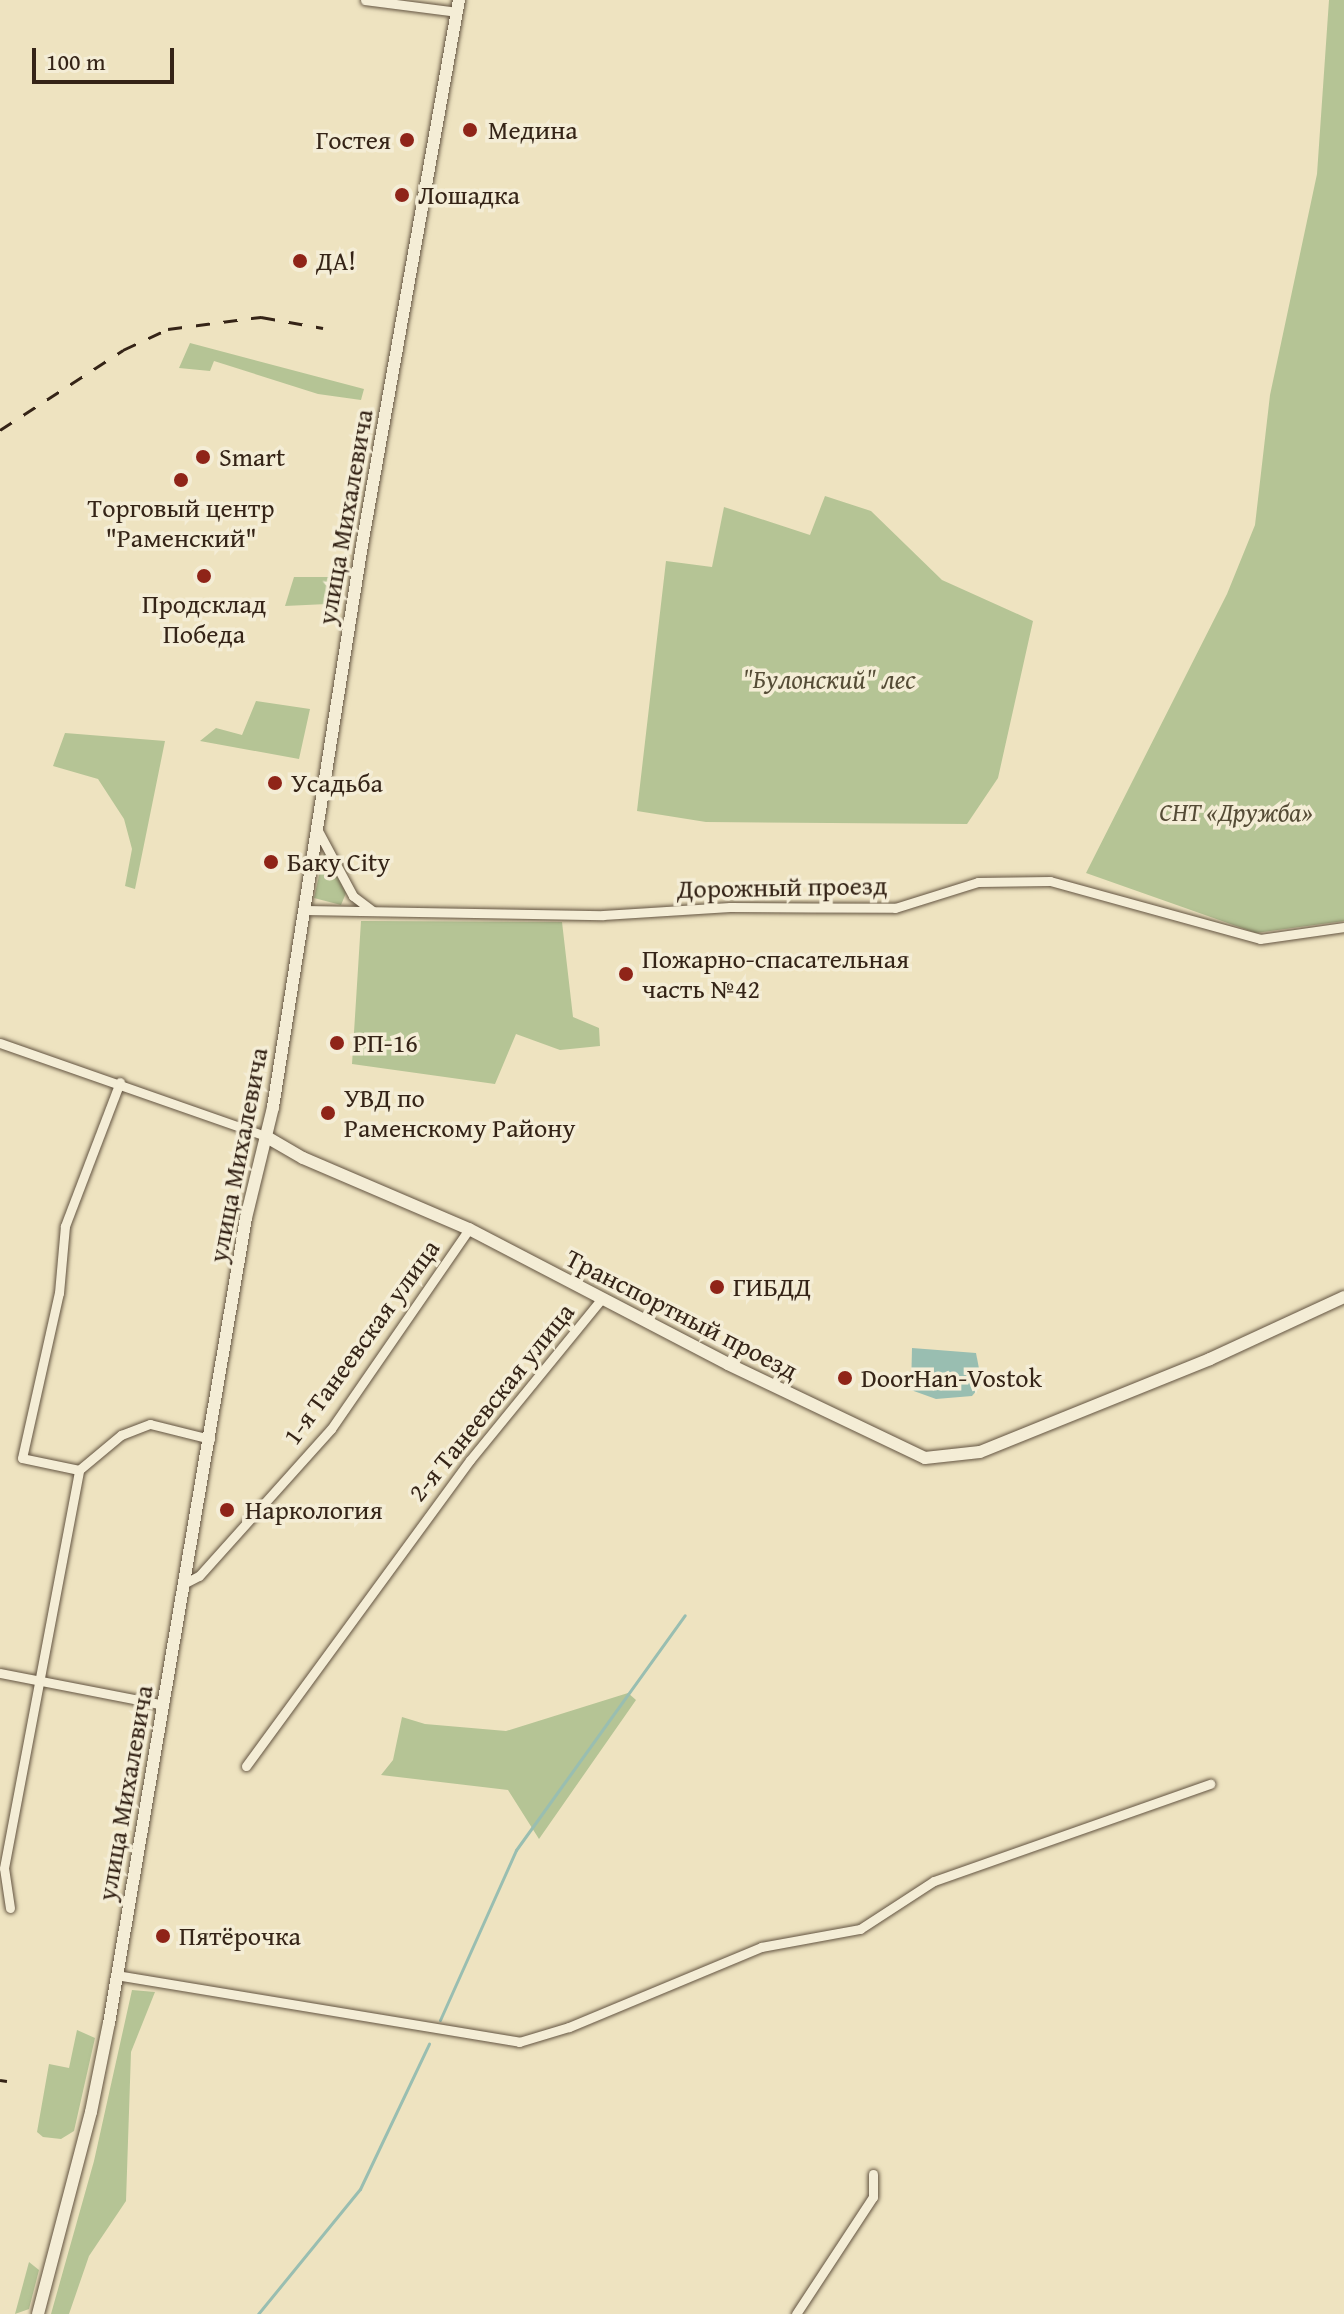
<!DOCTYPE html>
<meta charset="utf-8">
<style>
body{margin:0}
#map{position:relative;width:1344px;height:2314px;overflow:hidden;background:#eee3c0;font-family:"Gentium Book Plus",serif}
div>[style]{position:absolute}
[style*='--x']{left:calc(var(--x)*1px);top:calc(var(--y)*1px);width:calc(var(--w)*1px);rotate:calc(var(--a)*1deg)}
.green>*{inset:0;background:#b5c495}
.water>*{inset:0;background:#99beb1}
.stream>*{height:3px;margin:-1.5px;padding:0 1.5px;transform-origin:1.5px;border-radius:1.5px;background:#99beb1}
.roads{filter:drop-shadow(0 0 2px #635441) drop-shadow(0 0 2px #635441)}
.street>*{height:9px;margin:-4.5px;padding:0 4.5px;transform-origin:4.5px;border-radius:4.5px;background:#f4edd6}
.secondary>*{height:12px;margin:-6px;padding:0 6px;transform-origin:6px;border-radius:6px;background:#f4edd6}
.rail>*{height:3px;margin-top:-1.5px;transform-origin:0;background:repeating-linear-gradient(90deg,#352417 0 14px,transparent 0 28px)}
.dots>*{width:22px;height:22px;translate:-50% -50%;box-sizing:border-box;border:4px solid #f4edd6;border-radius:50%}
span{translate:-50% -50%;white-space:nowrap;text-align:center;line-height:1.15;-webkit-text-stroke:7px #f4edd6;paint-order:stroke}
.poi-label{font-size:26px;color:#352417}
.left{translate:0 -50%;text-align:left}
.right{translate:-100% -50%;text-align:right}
.street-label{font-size:26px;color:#352417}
.park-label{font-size:26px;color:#554c36;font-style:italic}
.scale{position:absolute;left:32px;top:48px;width:142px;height:36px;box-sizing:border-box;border:4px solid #352417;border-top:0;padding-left:10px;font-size:24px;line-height:28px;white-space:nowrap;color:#352417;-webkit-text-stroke:6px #f4edd6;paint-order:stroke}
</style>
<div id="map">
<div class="green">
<div style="clip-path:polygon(1329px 0,1344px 0,1344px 921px,1256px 933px,1086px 873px,1227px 594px,1255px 525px,1270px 395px,1317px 174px)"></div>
<div style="clip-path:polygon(190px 343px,364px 389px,361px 400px,318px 394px,214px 361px,210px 371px,179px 368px)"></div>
<div style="clip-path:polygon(825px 496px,871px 511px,942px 580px,1033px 621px,998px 778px,967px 824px,706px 822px,637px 811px,666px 561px,712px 567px,724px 507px,810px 535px)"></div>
<div style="clip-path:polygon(294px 577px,339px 577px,337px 596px,327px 604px,285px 606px)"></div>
<div style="clip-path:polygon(256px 701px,310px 709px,299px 759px,200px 741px,216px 728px,242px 735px)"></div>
<div style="clip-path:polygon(65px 733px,165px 741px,135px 889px,125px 886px,132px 849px,124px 819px,98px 779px,53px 766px)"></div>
<div style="clip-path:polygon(324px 853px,346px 893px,341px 905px,314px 898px)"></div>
<div style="clip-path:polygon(361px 921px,562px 922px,573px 1017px,599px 1028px,600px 1046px,560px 1050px,516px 1034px,495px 1084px,352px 1064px)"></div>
<div style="clip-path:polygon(628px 1693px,636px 1700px,539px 1839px,508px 1790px,381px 1775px,393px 1760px,402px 1717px,425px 1724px,506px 1731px)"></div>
<div style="clip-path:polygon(132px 1990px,155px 1992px,131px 2052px,126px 2201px,89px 2256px,69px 2314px,51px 2314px,94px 2161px)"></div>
<div style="clip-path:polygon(77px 2030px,95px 2038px,74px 2131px,61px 2139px,43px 2137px,37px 2132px,49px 2064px,69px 2068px)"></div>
<div style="clip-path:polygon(29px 2262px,39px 2270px,29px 2309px,15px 2314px)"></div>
</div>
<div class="water">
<div style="clip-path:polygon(912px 1348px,976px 1353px,982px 1384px,972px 1396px,936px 1399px,911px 1390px)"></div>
</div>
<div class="stream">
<div style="--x:440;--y:2020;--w:186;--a:-65.9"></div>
<div style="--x:516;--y:1850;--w:289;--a:-54.3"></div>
<div style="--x:258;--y:2314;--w:161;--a:-50.8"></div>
<div style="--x:360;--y:2189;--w:161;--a:-64.6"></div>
</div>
<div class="roads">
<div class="street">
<div style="--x:365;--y:0;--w:93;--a:7.4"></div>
<div style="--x:317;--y:829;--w:76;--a:61.8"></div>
<div style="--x:353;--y:896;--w:25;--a:37"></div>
<div style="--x:304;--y:910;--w:299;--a:1"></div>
<div style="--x:603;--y:915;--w:127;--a:-3.6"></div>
<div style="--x:730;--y:907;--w:165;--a:0.3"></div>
<div style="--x:895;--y:908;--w:87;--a:-17.4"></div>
<div style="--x:978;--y:882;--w:72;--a:-0.8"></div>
<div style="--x:1050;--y:881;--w:218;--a:15.4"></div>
<div style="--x:1260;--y:939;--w:85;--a:-8.1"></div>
<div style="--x:0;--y:1043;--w:281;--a:19.3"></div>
<div style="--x:79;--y:1470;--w:58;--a:-168.1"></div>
<div style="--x:22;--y:1458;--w:169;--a:-77.4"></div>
<div style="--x:59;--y:1293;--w:67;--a:-84.9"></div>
<div style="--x:65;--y:1226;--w:154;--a:-69.1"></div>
<div style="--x:187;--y:1582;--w:13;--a:-27"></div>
<div style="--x:199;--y:1576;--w:198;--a:-48.1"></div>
<div style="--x:331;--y:1429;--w:243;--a:-55.4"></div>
<div style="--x:0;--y:1673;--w:167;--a:11"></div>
<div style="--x:246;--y:1766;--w:379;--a:-53.8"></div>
<div style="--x:470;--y:1460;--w:209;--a:-50.8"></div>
<div style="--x:10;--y:1908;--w:40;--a:-98.5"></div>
<div style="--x:4;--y:1868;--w:405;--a:-79.3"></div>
<div style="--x:79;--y:1470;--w:55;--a:-39.8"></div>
<div style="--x:121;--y:1435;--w:31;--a:-21"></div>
<div style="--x:150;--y:1424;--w:62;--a:14"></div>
<div style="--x:116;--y:1975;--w:409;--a:9.4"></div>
<div style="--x:519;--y:2042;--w:52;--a:-16.7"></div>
<div style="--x:569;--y:2027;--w:208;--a:-22.6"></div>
<div style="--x:761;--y:1947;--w:101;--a:-10.3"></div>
<div style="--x:860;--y:1929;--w:88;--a:-33"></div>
<div style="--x:934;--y:1881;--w:293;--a:-19.4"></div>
<div style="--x:796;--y:2314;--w:140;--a:-56.7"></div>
<div style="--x:873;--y:2197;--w:23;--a:-90"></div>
</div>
<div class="secondary">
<div style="--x:265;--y:1136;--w:44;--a:30.1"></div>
<div style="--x:303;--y:1158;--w:181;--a:23.2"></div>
<div style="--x:469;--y:1229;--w:292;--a:27.5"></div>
<div style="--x:728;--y:1364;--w:218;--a:25.5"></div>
<div style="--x:925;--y:1458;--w:55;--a:-6.2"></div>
<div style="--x:980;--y:1452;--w:248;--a:-22"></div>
<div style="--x:1210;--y:1359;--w:148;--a:-24.8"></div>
<div style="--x:38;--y:2314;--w:209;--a:-75.3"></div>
<div style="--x:91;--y:2112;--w:91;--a:-78.6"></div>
<div style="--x:109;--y:2023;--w:817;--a:-80.34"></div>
<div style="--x:246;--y:1218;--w:114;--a:-76.3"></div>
<div style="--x:273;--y:1107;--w:569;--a:-81"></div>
<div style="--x:362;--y:545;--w:554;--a:-79.91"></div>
</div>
</div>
<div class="rail">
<div style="--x:0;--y:430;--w:147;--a:-33"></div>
<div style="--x:123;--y:350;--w:50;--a:-25"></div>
<div style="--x:168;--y:329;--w:94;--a:-7.4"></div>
<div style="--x:261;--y:317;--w:63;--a:10.1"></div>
<div style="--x:0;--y:2080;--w:7;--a:8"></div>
</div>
<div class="dots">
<div style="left:470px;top:130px;background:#8f2418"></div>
<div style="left:407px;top:140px;background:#8f2418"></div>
<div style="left:402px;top:195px;background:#8f2418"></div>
<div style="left:300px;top:261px;background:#8f2418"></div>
<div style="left:203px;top:457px;background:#8f2418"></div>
<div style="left:181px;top:480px;background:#8f2418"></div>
<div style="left:204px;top:576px;background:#8f2418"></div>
<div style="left:275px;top:783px;background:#8f2418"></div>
<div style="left:271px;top:862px;background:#8f2418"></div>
<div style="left:626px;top:974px;background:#8f2418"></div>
<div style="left:337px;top:1043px;background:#8f2418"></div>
<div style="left:328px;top:1113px;background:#8f2418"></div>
<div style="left:717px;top:1287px;background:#8f2418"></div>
<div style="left:845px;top:1378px;background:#8f2418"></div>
<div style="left:227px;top:1510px;background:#8f2418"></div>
<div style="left:163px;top:1936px;background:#8f2418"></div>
</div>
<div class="poi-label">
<span class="left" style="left:488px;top:130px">Медина</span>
<span class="right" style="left:391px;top:140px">Гостея</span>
<span class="left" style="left:418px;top:195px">Лошадка</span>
<span class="left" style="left:316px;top:261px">ДА!</span>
<span class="left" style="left:219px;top:457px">Smart</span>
<span style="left:181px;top:523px">Торговый центр<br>"Раменский"</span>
<span style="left:204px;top:619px">Продсклад<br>Победа</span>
<span class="left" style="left:291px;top:783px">Усадьба</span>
<span class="left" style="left:287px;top:862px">Баку City</span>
<span class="left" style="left:642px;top:974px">Пожарно-спасательная<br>часть №42</span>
<span class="left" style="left:353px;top:1043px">РП-16</span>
<span class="left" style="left:344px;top:1113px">УВД по<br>Раменскому Району</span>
<span class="left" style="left:733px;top:1287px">ГИБДД</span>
<span class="left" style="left:861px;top:1378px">DoorHan-Vostok</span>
<span class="left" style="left:245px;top:1510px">Наркология</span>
<span class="left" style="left:179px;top:1936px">Пятёрочка</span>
</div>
<div class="street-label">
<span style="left:345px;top:517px;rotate:-80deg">улица Михалевича</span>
<span style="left:782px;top:887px;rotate:-1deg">Дорожный проезд</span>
<span style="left:238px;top:1155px;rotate:-79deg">улица Михалевича</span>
<span style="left:682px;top:1314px;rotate:27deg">Транспортный проезд</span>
<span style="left:361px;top:1342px;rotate:-54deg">1-я Танеевская улица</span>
<span style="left:491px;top:1402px;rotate:-51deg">2-я Танеевская улица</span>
<span style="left:125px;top:1793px;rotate:-80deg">улица Михалевича</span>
</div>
<div class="park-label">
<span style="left:829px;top:679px">"Булонский" лес</span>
<span style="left:1236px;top:812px">СНТ «Дружба»</span>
</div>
<div class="scale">100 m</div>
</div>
